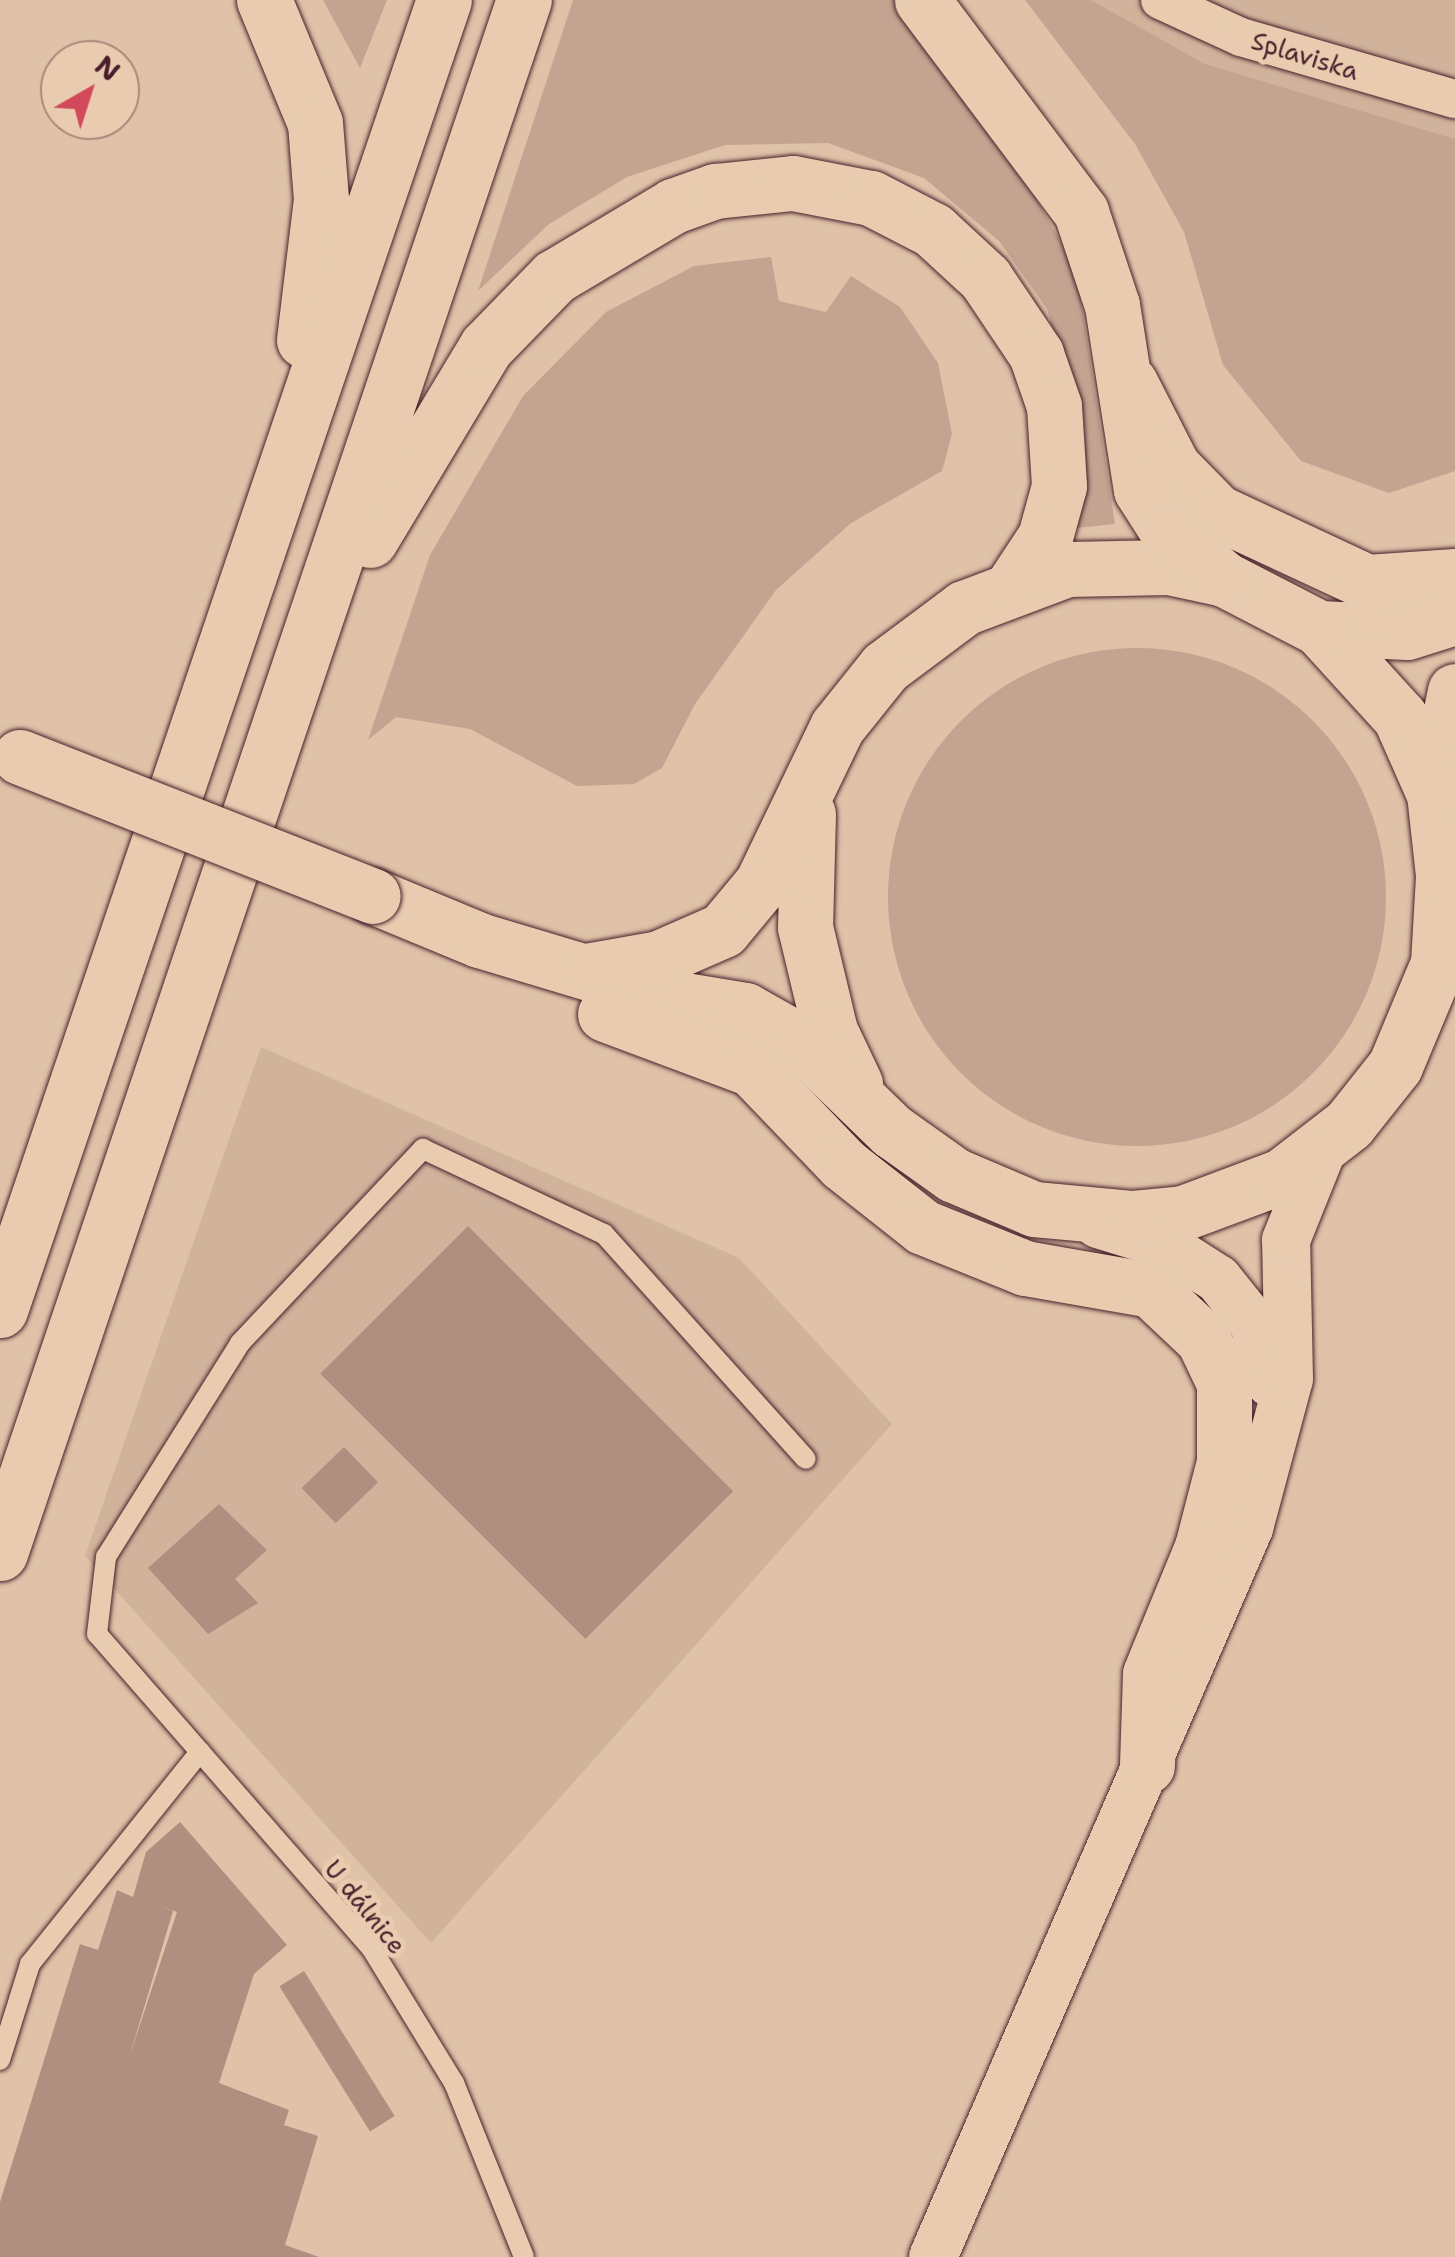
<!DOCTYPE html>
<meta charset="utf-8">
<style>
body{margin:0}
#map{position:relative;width:1455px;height:2257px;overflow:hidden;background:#dfc2a8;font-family:"Shantell Sans",sans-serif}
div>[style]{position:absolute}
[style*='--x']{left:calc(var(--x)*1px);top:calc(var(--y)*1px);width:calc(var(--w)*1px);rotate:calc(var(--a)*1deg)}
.built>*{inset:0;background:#d1b39c}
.green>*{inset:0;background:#c4a390}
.round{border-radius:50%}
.building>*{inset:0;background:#b18f80;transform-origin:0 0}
.roads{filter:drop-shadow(0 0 2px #4a1f2b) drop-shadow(0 0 2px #4a1f2b)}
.service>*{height:20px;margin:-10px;padding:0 10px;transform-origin:10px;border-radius:10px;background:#e9ccb0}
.minor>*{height:38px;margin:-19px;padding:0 19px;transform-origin:19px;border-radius:19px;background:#e9ccb0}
.tertiary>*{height:48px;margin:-24px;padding:0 24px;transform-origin:24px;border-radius:24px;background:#e9ccb0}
.secondary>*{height:55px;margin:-27.5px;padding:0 27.5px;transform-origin:27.5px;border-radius:27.5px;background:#e9ccb0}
.motorway>*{height:55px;margin:-27.5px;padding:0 27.5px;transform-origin:27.5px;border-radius:27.5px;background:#e9ccb0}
.bridges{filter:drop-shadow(0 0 2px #4a1f2b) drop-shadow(0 0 2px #4a1f2b)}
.secondary-bridge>*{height:55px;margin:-27.5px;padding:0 27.5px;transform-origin:27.5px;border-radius:27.5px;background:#e9ccb0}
span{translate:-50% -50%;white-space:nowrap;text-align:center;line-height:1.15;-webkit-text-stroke:10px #e9ccb0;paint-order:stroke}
.street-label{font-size:25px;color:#4a1f2b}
.north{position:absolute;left:40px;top:40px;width:100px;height:100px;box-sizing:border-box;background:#e9ccb0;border:2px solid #a9877b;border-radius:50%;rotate:39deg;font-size:28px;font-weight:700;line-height:40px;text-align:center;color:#4a1f2b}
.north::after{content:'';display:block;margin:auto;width:35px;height:45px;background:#d1495b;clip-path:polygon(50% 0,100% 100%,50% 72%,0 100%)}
</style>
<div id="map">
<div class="built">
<div style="clip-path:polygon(1091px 0,1455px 0,1455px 139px,1204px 64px)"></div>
<div style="clip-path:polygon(261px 1047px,739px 1258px,892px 1424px,431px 1943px,85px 1556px)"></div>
</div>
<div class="green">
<div style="clip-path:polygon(323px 0,387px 0,360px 68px)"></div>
<div style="clip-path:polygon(573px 0,893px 0,1007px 149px,1076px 268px,1115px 524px,1077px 528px,1080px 431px,1047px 309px,999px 241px,924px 178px,828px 143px,725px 145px,627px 177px,549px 224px,478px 291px)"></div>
<div style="clip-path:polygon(1025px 0,1091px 0,1205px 64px,1455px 139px,1455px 471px,1389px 493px,1301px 461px,1223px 365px,1184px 232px,1135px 144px)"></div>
<div style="clip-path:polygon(771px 257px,779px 301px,826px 312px,851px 276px,900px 307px,938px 363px,952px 434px,942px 471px,851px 523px,776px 590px,695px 704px,662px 768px,634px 784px,577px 786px,470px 729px,396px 717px,368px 740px,430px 555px,523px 396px,606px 312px,694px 266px)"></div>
<div class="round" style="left:888px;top:648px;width:498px;height:498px"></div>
</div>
<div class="building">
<div style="left:468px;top:1226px;width:375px;height:209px;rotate:45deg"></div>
<div style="left:344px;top:1447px;width:49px;height:59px;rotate:46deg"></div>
<div style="clip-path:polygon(219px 1504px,267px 1550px,235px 1579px,258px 1603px,208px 1634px,148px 1568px)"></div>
<div style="clip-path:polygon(evenodd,180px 1822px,287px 1945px,254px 1974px,219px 2083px,289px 2110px,284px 2125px,318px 2136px,285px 2245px,319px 2257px,0 2257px,0 2202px,80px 1944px,98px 1950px,117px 1890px,133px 1897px,146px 1852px,180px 1822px,159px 1905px,177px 1912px,129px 2058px,173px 1911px,159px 1905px)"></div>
<div style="left:304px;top:1971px;width:171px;height:29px;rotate:58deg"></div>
</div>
<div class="roads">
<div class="service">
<div style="--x:0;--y:2060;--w:101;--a:-72.6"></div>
<div style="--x:30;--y:1964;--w:272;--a:-51.3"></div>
<div style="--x:524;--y:2257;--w:188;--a:-111.9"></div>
<div style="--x:454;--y:2083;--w:157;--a:-121.5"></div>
<div style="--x:372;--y:1949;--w:418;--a:-131.1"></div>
<div style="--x:97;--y:1634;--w:78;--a:-83.3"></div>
<div style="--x:106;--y:1557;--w:252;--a:-57.9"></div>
<div style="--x:240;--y:1343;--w:267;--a:-46.7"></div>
<div style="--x:423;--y:1149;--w:200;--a:25.2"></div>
<div style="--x:604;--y:1234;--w:302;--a:48.1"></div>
</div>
<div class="minor">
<div style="--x:1160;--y:0;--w:89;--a:24.6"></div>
<div style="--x:1241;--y:37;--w:223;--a:16.2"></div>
</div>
<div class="tertiary">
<div style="--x:1098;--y:1224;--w:68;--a:17.1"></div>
<div style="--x:1163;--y:1244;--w:65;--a:32.5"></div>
<div style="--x:1218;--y:1279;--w:58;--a:51.3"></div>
<div style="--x:1254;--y:1324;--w:61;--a:74.8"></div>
<div style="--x:933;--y:2257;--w:795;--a:-66.56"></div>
<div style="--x:1249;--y:1528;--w:154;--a:-75"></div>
<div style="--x:1289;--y:1379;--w:139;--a:-91.2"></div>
<div style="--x:1286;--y:1240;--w:99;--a:-68.1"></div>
</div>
<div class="secondary">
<div style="--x:1130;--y:383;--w:94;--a:62.9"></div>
<div style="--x:1173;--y:467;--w:63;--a:45.6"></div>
<div style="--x:1217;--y:512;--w:166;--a:25"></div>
<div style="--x:1367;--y:582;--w:88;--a:-3.9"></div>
<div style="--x:1319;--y:628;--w:88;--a:2.6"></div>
<div style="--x:1407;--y:632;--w:50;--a:-17.4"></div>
<div style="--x:1434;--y:794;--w:105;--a:-78.5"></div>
<div style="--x:808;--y:814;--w:113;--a:91.5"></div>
<div style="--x:805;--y:927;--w:107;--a:76.5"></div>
<div style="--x:830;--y:1031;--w:59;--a:64.7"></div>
<div style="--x:373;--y:896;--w:115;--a:22.5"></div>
<div style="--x:479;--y:940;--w:202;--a:16.7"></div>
<div style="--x:672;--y:998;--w:74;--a:9.3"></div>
<div style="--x:745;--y:1010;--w:61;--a:29.5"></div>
<div style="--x:798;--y:1040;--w:131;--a:44.1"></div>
<div style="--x:892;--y:1131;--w:76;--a:35.4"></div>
<div style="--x:954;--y:1175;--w:87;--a:23"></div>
<div style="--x:1034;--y:1209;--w:97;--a:5.3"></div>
<div style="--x:1131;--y:1218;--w:52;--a:-5.5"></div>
<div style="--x:1183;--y:1213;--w:106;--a:-20.5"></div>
<div style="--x:1282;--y:1176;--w:85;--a:-37.8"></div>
<div style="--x:1349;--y:1124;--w:74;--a:-51.6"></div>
<div style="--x:1395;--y:1066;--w:112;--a:-67.3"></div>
<div style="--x:1438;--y:963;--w:88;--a:-86.7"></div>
<div style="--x:1443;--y:875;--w:81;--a:-96.3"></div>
<div style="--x:1434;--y:794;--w:84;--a:-113.8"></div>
<div style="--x:1400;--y:717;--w:120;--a:-132.3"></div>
<div style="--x:1319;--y:628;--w:107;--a:-152.7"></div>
<div style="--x:1224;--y:579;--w:56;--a:-167.7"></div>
<div style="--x:1169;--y:567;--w:102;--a:178.9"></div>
<div style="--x:1067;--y:569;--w:110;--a:159.3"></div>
<div style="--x:964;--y:608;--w:99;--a:143.2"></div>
<div style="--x:885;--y:667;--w:77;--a:128.7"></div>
<div style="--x:837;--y:727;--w:173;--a:115.7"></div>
<div style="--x:762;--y:883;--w:61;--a:129.7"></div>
<div style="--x:723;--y:930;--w:70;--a:156.4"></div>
<div style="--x:659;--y:958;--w:69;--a:170"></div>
<div style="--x:605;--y:1014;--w:157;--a:20.5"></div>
<div style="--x:752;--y:1069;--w:132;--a:46.2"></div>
<div style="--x:843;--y:1164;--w:102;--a:38.2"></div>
<div style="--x:923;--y:1227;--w:110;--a:21.9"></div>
<div style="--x:1025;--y:1268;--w:128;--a:9.9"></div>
<div style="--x:1151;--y:1290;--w:71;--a:43.3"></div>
<div style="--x:1203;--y:1339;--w:49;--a:64.5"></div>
<div style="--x:1224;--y:1383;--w:79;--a:90"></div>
<div style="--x:1224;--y:1462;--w:88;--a:104.5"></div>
<div style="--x:1202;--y:1547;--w:137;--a:112.3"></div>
<div style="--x:1150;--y:1674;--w:92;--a:91.9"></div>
</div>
<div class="motorway">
<div style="--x:264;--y:0;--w:133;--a:67.5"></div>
<div style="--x:315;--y:123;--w:76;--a:85.5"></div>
<div style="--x:321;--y:199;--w:142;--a:96.9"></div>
<div style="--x:922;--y:0;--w:265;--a:53.1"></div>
<div style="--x:1081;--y:212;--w:98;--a:71.6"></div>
<div style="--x:1112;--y:305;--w:187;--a:81.1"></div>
<div style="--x:1141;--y:490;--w:50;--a:57.3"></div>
<div style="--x:1168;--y:532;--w:73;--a:40"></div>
<div style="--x:370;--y:540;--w:225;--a:-59"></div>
<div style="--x:486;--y:347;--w:98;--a:-45.8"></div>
<div style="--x:554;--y:277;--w:139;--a:-30.8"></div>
<div style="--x:673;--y:206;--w:45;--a:-19.7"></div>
<div style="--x:715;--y:191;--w:78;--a:-5.9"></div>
<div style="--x:793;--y:183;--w:79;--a:10.9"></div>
<div style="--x:871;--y:198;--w:70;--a:27.3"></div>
<div style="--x:933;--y:230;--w:71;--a:42.7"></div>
<div style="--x:985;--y:278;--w:92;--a:56.1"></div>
<div style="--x:1036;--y:354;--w:55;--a:70.9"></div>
<div style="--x:1054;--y:406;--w:80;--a:86.4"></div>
<div style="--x:1059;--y:486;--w:53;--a:105.4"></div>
<div style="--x:1045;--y:537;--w:56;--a:123.4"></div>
<div style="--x:0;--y:1310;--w:1383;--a:-71.28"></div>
<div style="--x:0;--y:1553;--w:1639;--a:-71.36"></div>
</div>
</div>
<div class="bridges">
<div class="secondary-bridge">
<div style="--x:20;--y:757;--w:379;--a:21.5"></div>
</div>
</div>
<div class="street-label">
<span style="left:1305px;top:56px;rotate:17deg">Splaviska</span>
<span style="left:365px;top:1907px;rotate:51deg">U dálnice</span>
</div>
<div class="north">N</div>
</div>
